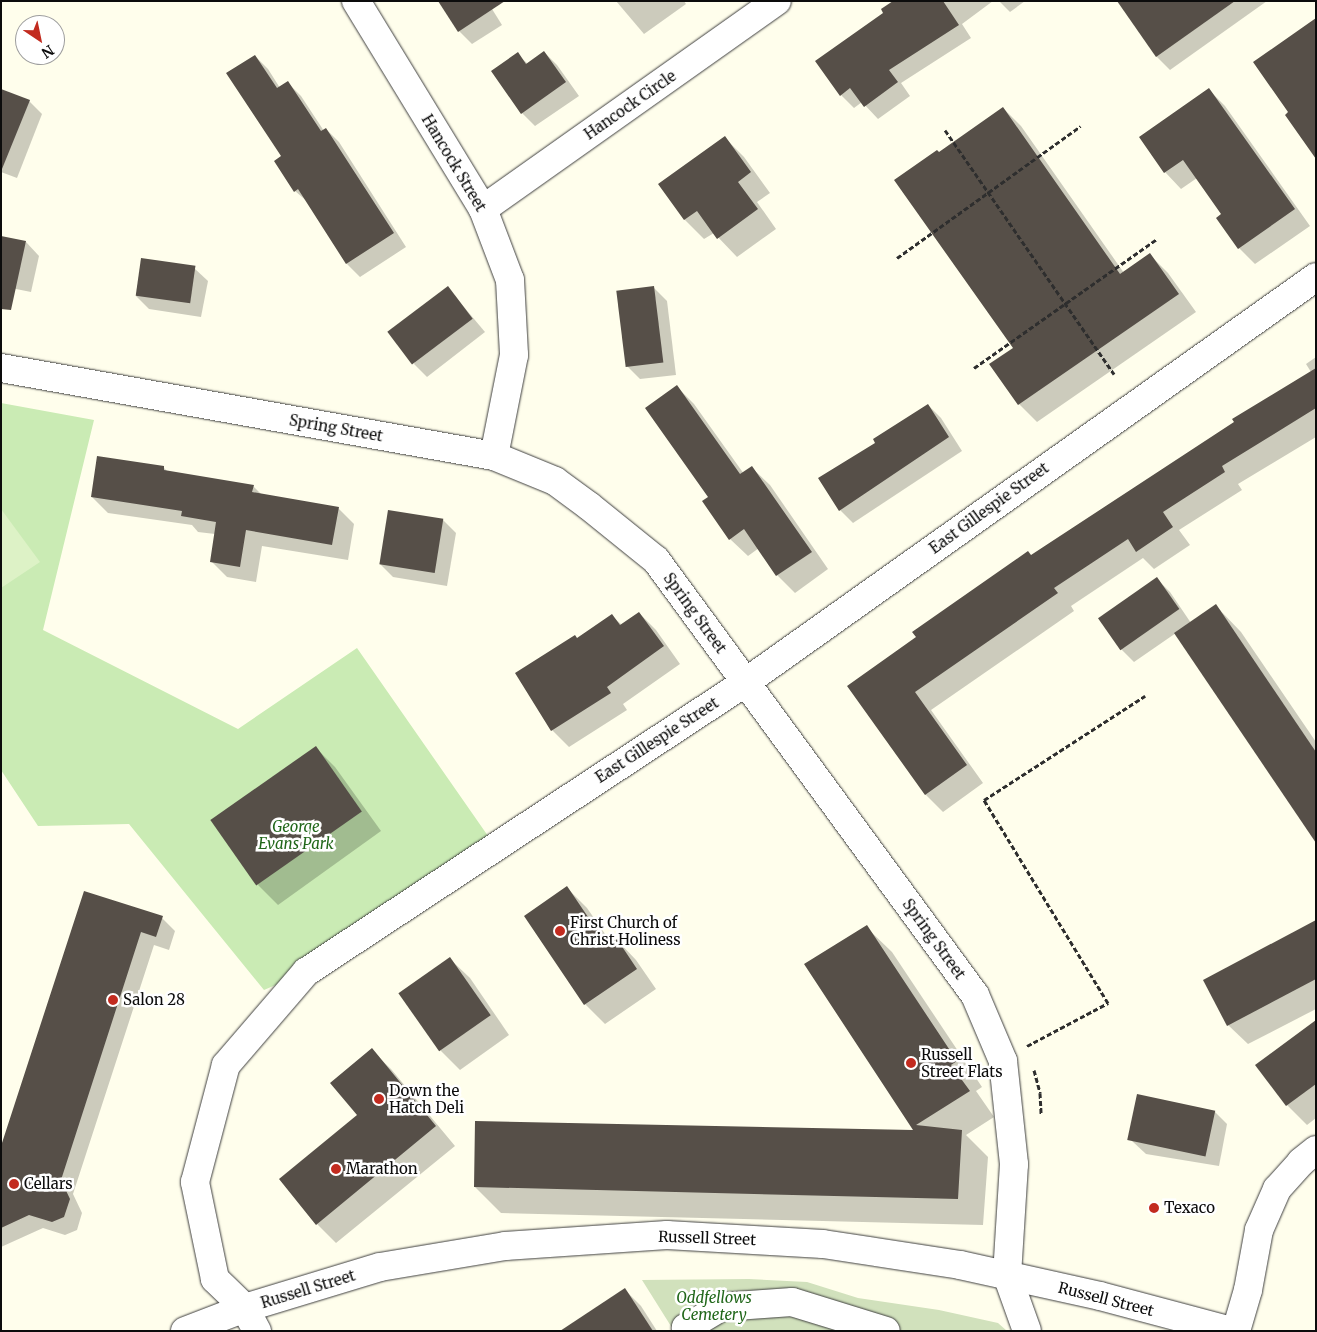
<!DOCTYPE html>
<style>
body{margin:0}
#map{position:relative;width:1317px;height:1332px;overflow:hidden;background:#fffeec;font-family:Merriweather,serif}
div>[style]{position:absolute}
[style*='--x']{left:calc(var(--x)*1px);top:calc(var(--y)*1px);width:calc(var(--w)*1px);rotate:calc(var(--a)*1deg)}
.green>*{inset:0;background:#caebb4}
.cemetery>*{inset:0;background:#d1e1bc}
.pitch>*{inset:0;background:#ddf2c6}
.shadow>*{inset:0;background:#0003}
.building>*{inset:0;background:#564f48;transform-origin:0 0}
.path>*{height:3px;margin-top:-1.5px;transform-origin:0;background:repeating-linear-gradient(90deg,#2e2e2e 0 5px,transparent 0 7.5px)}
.roads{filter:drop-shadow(0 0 1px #3f3f3f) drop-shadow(0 0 1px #3f3f3f)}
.minor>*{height:28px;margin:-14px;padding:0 14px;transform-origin:14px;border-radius:14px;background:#fff}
.dots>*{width:14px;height:14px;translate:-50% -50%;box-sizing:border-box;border:2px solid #fff;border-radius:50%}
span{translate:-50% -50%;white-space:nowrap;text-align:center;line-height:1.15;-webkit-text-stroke:5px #fff;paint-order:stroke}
.street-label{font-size:15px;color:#0c0c0c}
.park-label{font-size:15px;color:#21671a;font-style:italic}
.poi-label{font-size:15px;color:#0c0c0c}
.left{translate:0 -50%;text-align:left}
.frame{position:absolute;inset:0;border:2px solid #0c0c0c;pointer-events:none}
.north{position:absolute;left:15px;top:15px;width:50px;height:50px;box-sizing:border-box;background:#fff;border:1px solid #9e9e9e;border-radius:50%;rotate:146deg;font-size:14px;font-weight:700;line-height:20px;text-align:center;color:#0c0c0c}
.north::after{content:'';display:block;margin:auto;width:18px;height:22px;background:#c22b1f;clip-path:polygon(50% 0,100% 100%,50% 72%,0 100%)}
</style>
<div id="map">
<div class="green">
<div style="clip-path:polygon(1px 403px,94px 420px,43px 630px,238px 729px,357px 648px,495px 846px,306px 972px,264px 990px,129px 824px,38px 826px,1px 770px)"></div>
</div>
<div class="cemetery">
<div style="clip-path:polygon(749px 1279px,807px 1282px,858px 1298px,939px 1310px,998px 1323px,1007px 1331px,674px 1331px,642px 1280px)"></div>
</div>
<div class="pitch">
<div style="clip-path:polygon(1px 509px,40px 562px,1px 588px)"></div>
</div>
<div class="shadow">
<div style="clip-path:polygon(440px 1px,487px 1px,502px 25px,472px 44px,459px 31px)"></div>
<div style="clip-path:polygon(616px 1px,684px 1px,686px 4px,644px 34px)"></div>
<div style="clip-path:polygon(895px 1px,993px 1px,962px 24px,971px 38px,901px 83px,910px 96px,878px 119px,862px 102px,854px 108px,841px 95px,885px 13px)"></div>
<div style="clip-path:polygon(999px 1px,1025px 1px,1010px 12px)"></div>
<div style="clip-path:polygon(1118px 1px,1267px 1px,1170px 70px,1157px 57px)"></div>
<div style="clip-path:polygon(544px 52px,557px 65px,579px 96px,535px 126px,522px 113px,517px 54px,528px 64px)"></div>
<div style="clip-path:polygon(255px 56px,268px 69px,280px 88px,288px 83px,301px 96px,324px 131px,326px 129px,339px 142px,406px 247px,360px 277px,347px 264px,309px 203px,295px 191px,283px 157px)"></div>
<div style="clip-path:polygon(1209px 90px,1225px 106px,1310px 226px,1255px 264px,1239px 248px,1223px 215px,1197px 178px,1181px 189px,1165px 172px,1141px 137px)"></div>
<div style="clip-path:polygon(1px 91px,29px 101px,42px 114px,17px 178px,1px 172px)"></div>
<div style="clip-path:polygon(1003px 108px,1021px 126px,1124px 273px,1150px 255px,1168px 273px,1196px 312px,1037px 422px,1019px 404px,1015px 348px,940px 154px)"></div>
<div style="clip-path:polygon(725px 138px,744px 157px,770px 193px,757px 202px,776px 229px,737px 257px,714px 233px,704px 239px,685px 220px,660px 184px)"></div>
<div style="clip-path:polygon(26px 242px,39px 256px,31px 292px,1px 286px)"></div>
<div style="clip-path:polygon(194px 268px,208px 281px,201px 317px,149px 309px,136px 296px)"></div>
<div style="clip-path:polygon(448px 288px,485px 332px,427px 377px,414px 364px)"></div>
<div style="clip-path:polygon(654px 288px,667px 301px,676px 375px,640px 379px,627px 366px)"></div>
<div style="clip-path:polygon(1316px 357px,1316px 437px,1238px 484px,1242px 490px,1179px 530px,1190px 545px,1154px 569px,1143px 558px,1071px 606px,1074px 611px,931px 710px,983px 783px,943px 812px,925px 794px,849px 686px,1032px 556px,1311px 372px,1306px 364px)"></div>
<div style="clip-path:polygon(677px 387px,694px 404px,744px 474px,752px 468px,770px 485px,828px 569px,795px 593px,777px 575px,759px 548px,748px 556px,730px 539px,704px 501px,710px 497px)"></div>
<div style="clip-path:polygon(928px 405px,941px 418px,962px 451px,853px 523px,840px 510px,877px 443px)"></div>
<div style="clip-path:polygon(164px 468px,168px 472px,253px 486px,262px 495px,338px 508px,354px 524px,348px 560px,262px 546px,256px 582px,227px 577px,211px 561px,215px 534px,198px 532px,192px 525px,108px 513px,92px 497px)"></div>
<div style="clip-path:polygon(443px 520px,456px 533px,447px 586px,393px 577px,380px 564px)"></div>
<div style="clip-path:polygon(1157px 579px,1170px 592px,1191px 623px,1216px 606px,1241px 632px,1316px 742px,1316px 841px,1176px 633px,1134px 662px,1121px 649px,1100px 618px)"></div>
<div style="clip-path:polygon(639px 613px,656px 630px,680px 664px,623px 704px,627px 710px,569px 747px,552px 730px,577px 640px,612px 616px,622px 625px)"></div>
<div style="clip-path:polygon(315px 747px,335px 767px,381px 831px,278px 905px,258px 885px)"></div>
<div style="clip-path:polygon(567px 888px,587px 908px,612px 944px,617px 940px,636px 960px,656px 989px,605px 1024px,585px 1004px)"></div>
<div style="clip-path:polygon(85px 893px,162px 918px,175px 931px,169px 950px,154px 945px,73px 1194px,82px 1213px,77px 1230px,65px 1235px,43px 1228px,1px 1247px,1px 1150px)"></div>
<div style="clip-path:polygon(1316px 921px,1316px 1009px,1248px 1044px,1228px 1025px)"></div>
<div style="clip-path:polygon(866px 927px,892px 952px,982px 1087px,976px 1091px,994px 1117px,966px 1135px,988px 1157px,983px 1225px,501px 1213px,475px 1187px,915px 1131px)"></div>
<div style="clip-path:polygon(450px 959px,470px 978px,509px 1035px,460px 1070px,440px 1050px,400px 994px)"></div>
<div style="clip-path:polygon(1316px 1021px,1316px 1118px,1307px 1125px,1287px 1105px,1257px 1066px)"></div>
<div style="clip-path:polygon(371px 1050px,391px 1069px,455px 1146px,336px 1243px,317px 1224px,359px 1115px)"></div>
<div style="clip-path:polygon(1214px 1111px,1227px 1124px,1219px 1166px,1146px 1154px,1132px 1141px)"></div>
<div style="clip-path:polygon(625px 1290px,641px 1306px,657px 1331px,562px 1331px)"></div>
</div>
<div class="building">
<div style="clip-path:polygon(438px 1px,505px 1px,458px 32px)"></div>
<div style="clip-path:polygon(893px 1px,943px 1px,959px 25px,889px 70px,898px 82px,864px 107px,850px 88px,840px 96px,815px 61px,883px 13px,881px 9px)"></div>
<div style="clip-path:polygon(1117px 1px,1235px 1px,1156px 57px)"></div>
<div style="clip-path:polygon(1316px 18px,1316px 159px,1285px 115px,1288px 112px,1253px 62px)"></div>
<div style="clip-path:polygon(544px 51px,566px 82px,521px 114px,491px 71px,518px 52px,526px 64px)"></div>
<div style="clip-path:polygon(255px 55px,277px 88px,288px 81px,321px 131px,326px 128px,394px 233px,346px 264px,298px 189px,294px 192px,274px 161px,281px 156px,226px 73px)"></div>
<div style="clip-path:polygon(1209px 88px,1295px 209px,1238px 249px,1216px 218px,1221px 214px,1183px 160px,1164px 173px,1139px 137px)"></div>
<div style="clip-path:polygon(1px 89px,30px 100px,2px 169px,1px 169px)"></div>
<div style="clip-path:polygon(1003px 107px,1120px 274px,1150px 253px,1179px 294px,1018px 405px,989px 364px,1013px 348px,894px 180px,937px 150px,939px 152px)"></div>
<div style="clip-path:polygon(725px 136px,751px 172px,738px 182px,758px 209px,717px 239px,697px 211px,684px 220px,658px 184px)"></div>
<div style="clip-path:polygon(1px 236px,26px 241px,11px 310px,1px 309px)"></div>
<div style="left:141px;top:258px;width:55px;height:38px;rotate:8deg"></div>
<div style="left:448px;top:286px;width:41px;height:76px;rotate:53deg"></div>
<div style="left:654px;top:286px;width:77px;height:38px;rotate:83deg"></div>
<div style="clip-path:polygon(1316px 368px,1316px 408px,1222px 466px,1225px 472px,1163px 512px,1173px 527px,1136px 552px,1128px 539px,1054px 588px,1058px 593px,915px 692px,967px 765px,925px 795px,847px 686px,916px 637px,912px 632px,1028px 551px,1031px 555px,1234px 422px,1232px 419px)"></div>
<div style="clip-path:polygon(677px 385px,740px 474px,752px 466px,812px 552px,776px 576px,744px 529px,729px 540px,702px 501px,708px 497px,645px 408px)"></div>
<div style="clip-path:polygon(928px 404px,949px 437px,839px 511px,818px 478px,875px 443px,873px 439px)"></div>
<div style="clip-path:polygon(97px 456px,164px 466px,164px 470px,254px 485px,252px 492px,339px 507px,332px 545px,246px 530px,240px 567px,210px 562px,216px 522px,181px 516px,182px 511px,91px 497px)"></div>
<div style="left:388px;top:510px;width:56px;height:55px;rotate:9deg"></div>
<div style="left:1157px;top:577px;width:39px;height:72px;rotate:55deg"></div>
<div style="clip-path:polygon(1216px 604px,1316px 752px,1316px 843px,1174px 633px)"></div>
<div style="clip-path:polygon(639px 612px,664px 646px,607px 687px,611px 693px,551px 731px,515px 673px,575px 635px,577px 638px,612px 614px,620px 625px)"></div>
<div style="left:316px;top:746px;width:80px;height:129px;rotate:55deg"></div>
<div style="clip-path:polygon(567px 886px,607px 945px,617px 939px,637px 969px,584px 1005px,524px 916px)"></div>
<div style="clip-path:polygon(84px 891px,163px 916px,156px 937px,141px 932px,61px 1180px,70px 1199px,64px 1217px,52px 1222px,29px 1215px,1px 1228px,1px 1146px)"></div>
<div style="clip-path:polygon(1316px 920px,1316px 979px,1227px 1026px,1203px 980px)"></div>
<div style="clip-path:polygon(867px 925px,957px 1061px,951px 1065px,970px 1091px,916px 1125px,962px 1130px,958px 1199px,474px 1187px,475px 1121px,913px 1130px,804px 964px)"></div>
<div style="left:450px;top:957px;width:71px;height:63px;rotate:55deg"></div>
<div style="clip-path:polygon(1316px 1020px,1316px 1084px,1286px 1106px,1255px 1065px)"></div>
<div style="clip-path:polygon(372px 1048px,436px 1126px,316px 1225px,279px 1179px,357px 1115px,330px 1083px)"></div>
<div style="left:1137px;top:1094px;width:80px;height:47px;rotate:12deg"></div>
<div style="clip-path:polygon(625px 1288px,653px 1331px,560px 1331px)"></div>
</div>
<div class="path">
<div style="--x:945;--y:130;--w:297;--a:55.3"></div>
<div style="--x:897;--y:258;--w:226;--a:-35.7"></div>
<div style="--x:974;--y:368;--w:224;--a:-35.2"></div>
<div style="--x:1027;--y:1046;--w:92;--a:-28"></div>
<div style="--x:1108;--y:1003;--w:238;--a:-121.4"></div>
<div style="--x:984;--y:800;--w:192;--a:-32.9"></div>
<div style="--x:1034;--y:1070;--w:24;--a:75"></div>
<div style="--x:1040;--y:1093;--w:21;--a:87"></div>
</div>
<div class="roads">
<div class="minor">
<div style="--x:356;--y:1;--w:244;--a:58.6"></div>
<div style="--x:483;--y:209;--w:76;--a:69.2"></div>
<div style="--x:510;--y:280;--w:75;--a:86.9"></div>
<div style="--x:514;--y:355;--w:103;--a:101.2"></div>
<div style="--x:483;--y:209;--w:360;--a:-35.3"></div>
<div style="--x:1;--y:368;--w:501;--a:10.12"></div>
<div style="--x:494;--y:456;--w:66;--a:22.3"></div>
<div style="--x:555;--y:481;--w:42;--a:36.3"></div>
<div style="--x:589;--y:506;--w:86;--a:38.9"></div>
<div style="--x:656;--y:560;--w:539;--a:53.75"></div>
<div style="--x:975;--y:995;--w:72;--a:67"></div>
<div style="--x:1003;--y:1061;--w:104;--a:83.9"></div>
<div style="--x:1014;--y:1164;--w:111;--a:93.6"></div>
<div style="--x:1007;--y:1275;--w:59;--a:70.3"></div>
<div style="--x:185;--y:1331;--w:64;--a:-21"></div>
<div style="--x:245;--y:1308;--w:141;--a:-16.9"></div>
<div style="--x:380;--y:1267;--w:127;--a:-9.5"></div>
<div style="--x:505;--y:1246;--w:162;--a:-3.9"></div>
<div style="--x:667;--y:1235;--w:156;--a:3.3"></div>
<div style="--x:823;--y:1244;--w:139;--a:8.7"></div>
<div style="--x:960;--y:1265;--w:143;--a:12.5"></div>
<div style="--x:1100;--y:1296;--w:137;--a:14.9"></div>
<div style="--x:257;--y:1331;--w:26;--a:-118"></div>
<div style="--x:245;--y:1308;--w:42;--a:-136"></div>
<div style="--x:215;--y:1279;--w:99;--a:-101.7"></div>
<div style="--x:195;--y:1182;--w:121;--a:-75.2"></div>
<div style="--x:226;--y:1065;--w:123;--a:-49.3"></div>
<div style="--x:306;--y:972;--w:527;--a:-33.39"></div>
<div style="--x:746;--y:682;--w:699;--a:-35.39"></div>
<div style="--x:688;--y:1331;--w:4;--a:-124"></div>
<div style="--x:686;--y:1328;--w:41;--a:-31"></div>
<div style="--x:721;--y:1307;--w:71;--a:-4"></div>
<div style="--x:792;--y:1302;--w:98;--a:17.1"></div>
<div style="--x:1236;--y:1331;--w:43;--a:-73.7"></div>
<div style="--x:1248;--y:1290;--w:61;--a:-79.6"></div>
<div style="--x:1259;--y:1230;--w:45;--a:-66.3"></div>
<div style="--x:1277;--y:1189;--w:36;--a:-48"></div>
<div style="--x:1301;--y:1162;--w:19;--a:-39"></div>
</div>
</div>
<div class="dots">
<div style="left:560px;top:931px;background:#c22b1f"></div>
<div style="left:113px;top:1000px;background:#c22b1f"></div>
<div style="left:911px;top:1063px;background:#c22b1f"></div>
<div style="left:379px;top:1099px;background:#c22b1f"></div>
<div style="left:336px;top:1169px;background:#c22b1f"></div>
<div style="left:14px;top:1184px;background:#c22b1f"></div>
<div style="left:1154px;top:1208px;background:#c22b1f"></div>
</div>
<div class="street-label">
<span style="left:630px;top:105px;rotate:-35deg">Hancock Circle</span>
<span style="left:454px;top:163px;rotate:59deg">Hancock Street</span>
<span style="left:336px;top:428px;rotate:10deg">Spring Street</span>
<span style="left:989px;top:508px;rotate:-36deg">East Gillespie Street</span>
<span style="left:695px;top:613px;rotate:54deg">Spring Street</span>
<span style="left:657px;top:740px;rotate:-33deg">East Gillespie Street</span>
<span style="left:934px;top:939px;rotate:54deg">Spring Street</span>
<span style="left:707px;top:1238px;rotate:2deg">Russell Street</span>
<span style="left:308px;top:1289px;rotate:-17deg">Russell Street</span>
<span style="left:1106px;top:1299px;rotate:14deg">Russell Street</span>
</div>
<div class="park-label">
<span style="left:296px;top:835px">George<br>Evans Park</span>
<span style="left:714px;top:1306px">Oddfellows<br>Cemetery</span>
</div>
<div class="poi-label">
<span class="left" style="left:570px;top:931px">First Church of<br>Christ Holiness</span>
<span class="left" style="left:123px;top:1000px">Salon 28</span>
<span class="left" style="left:921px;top:1063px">Russell<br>Street Flats</span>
<span class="left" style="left:389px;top:1099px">Down the<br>Hatch Deli</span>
<span class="left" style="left:346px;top:1169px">Marathon</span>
<span class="left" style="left:24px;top:1184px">Cellars</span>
<span class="left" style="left:1164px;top:1208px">Texaco</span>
</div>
<div class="frame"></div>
<div class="north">N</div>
</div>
